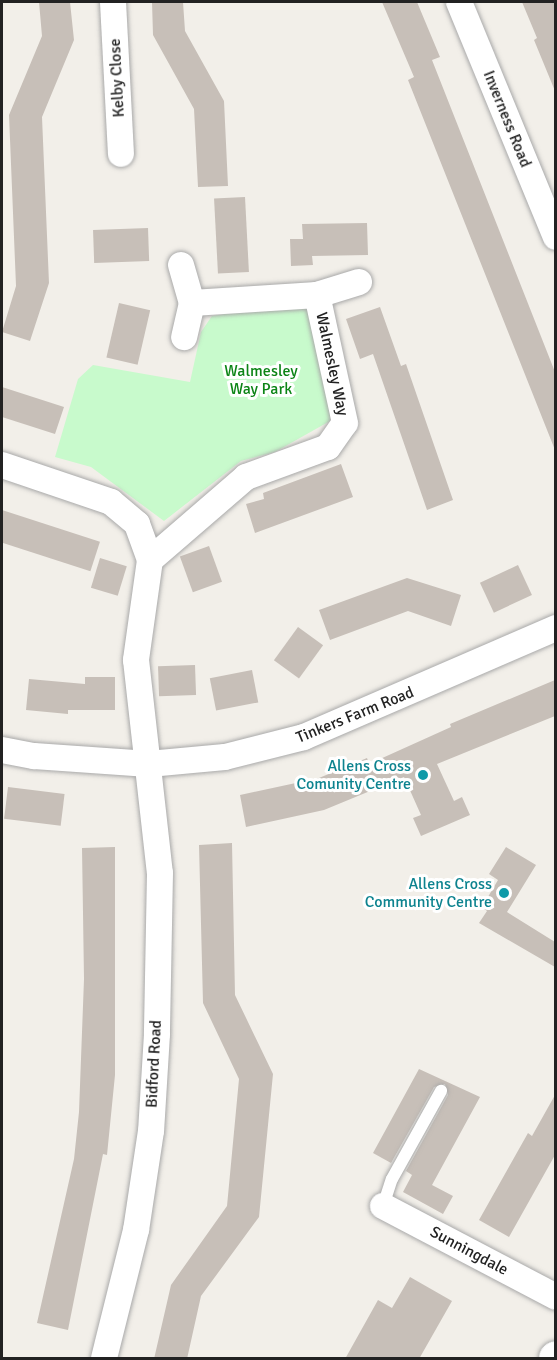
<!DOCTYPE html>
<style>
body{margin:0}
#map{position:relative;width:557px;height:1360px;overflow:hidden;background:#f2efe9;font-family:Signika,sans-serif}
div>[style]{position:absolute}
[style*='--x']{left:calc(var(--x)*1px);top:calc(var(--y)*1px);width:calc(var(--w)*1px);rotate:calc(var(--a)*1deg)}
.park>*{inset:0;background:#c8facc}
.building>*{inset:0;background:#c7bfb8;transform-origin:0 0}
.roads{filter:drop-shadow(0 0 2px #a9a9a9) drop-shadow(0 0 2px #a9a9a9)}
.service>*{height:12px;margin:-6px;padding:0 6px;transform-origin:6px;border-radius:6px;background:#fff}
.minor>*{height:26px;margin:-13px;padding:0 13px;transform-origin:13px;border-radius:13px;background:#fff}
.tertiary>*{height:32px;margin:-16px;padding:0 16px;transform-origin:16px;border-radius:16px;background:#fff}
.dots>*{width:16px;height:16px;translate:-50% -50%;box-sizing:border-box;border:3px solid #fff;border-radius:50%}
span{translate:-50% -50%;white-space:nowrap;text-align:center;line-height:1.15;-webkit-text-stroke:6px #fff;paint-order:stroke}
.street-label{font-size:16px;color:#222}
.park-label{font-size:16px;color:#0c8416}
.culture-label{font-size:16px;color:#0d838f}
.right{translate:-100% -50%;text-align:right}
.frame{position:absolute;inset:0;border:3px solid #222;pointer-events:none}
</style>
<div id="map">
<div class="park">
<div style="clip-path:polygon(306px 301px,332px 373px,330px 421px,275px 452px,241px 461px,164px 521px,91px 467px,55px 457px,78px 379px,93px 365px,190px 382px,201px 332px,212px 316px)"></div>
</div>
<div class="building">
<div style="clip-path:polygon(39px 2px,70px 2px,74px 40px,42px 117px,49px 283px,30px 341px,2px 332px,16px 286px,9px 115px,42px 36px)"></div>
<div style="clip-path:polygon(152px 2px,183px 2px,185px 31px,224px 101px,228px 186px,198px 187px,194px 109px,153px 35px)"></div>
<div style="clip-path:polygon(382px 2px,417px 2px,440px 57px,432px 60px,555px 372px,555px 450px,408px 80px,414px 77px)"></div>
<div style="clip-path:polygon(522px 2px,555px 2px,555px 91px,534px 40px,537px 38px)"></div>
<div style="left:245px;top:197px;width:75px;height:31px;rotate:87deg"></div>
<div style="clip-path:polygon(367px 223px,368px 255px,312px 256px,313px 265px,291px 266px,290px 239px,303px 239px,302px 224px)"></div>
<div style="left:148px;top:228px;width:33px;height:55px;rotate:88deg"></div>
<div style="left:119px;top:303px;width:32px;height:56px;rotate:13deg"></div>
<div style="clip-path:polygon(380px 307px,401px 366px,406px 364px,453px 500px,427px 510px,373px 354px,360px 359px,346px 319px)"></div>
<div style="clip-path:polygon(2px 387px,64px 407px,55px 434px,2px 417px)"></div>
<div style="clip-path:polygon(341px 464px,353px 497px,255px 533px,246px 504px,264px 499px,263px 493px)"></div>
<div style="left:2px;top:510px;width:103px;height:31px;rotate:18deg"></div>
<div style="left:209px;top:546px;width:38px;height:31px;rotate:70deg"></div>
<div style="left:100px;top:558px;width:28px;height:31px;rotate:17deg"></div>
<div style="left:518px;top:565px;width:33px;height:42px;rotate:65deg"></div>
<div style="clip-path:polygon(407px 578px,461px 595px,451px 626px,408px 611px,330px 640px,319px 610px)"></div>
<div style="left:298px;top:627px;width:31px;height:41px;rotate:36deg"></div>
<div style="left:195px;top:665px;width:30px;height:37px;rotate:88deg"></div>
<div style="left:252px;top:670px;width:33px;height:43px;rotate:79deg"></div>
<div style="clip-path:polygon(85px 677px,115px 677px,115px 710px,68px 710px,68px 714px,26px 710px,29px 679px,85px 684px)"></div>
<div style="clip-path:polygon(555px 680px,555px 716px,437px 764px,454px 801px,462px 797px,470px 815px,421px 836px,413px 818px,421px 815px,404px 777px,324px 810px,246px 827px,240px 795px,319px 778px,367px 758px,369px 764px,451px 727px,450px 724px)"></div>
<div style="left:8px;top:787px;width:57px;height:32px;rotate:7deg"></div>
<div style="clip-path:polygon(232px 843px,235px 995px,273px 1074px,259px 1217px,201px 1296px,187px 1359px,154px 1359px,171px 1285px,227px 1206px,239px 1079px,203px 1003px,199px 845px)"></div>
<div style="clip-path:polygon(115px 847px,115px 1075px,107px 1155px,103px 1154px,68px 1330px,37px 1323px,74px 1159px,79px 1112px,84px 979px,82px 848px)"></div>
<div style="clip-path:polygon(506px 847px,536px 865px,507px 912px,555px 942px,555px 967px,479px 923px,487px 911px,482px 907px,498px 880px,489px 874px)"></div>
<div style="clip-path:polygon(419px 1069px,480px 1097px,432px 1185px,453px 1196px,443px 1214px,403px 1192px,412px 1175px,406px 1171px,448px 1095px,445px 1084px,434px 1087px,391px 1163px,373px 1153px)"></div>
<div style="clip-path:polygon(555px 1095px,555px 1155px,509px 1237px,479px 1220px,528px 1133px,532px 1136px)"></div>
<div style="clip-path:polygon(410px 1277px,452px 1301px,419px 1359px,345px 1359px,378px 1300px,392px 1308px)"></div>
</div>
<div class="roads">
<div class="service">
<div style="--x:383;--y:1206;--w:28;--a:-72"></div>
<div style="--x:392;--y:1179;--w:101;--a:-60.9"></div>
</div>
<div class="minor">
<div style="--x:113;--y:2;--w:152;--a:87"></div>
<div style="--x:459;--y:2;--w:254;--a:67.6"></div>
<div style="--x:181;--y:265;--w:40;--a:74"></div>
<div style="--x:317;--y:295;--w:44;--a:-17.2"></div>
<div style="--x:2;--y:465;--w:115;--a:18.7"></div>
<div style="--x:111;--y:502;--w:34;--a:40"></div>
<div style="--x:137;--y:524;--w:38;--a:70"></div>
<div style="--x:150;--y:560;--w:101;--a:98"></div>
<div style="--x:136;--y:660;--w:214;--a:83.6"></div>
<div style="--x:160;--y:873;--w:161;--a:91.1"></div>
<div style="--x:157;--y:1034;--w:97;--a:93.5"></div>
<div style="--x:151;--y:1131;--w:100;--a:98.6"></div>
<div style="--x:136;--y:1230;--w:132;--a:104"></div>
<div style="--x:150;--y:560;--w:127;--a:-40.8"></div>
<div style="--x:246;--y:477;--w:87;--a:-20.1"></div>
<div style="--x:328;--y:447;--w:29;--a:-55"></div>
<div style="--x:345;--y:423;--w:131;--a:-102.3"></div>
<div style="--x:317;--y:295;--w:125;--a:176.3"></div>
<div style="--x:192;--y:303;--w:35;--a:103"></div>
<div style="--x:2;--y:750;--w:33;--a:11"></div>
<div style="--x:34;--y:756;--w:115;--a:4"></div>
<div style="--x:149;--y:764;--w:76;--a:-5.3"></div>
<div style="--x:225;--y:757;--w:81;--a:-14.2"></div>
<div style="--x:304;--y:737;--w:275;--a:-23.4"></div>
<div style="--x:383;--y:1206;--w:195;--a:27.7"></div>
</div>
<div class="tertiary">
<div style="--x:555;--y:1358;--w:1;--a:-45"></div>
</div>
</div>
<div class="dots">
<div style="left:423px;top:775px;background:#0f9aa8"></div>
<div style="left:504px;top:893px;background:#0f9aa8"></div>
</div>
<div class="street-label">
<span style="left:117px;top:78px;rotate:-93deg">Kelby Close</span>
<span style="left:507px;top:119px;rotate:68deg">Inverness Road</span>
<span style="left:332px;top:364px;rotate:78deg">Walmesley Way</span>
<span style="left:355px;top:715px;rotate:-22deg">Tinkers Farm Road</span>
<span style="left:154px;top:1064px;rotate:-87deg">Bidford Road</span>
<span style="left:469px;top:1251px;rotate:28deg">Sunningdale</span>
</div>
<div class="park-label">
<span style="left:261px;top:380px">Walmesley<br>Way Park</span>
</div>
<div class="culture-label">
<span class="right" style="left:411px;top:775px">Allens Cross<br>Comunity Centre</span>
<span class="right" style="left:492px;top:893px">Allens Cross<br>Community Centre</span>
</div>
<div class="frame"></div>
</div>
